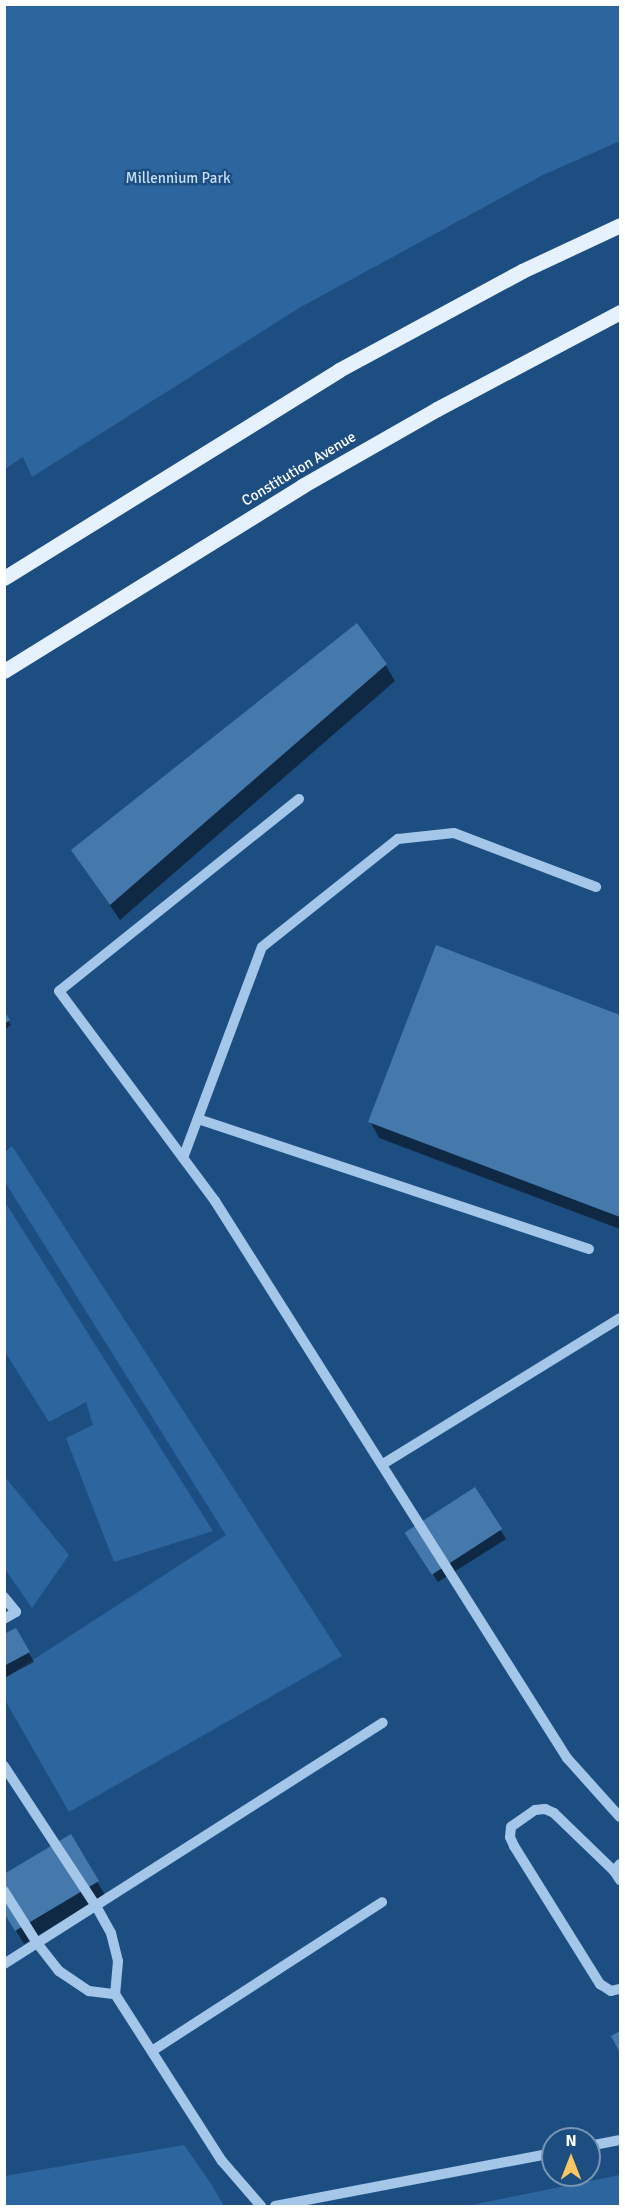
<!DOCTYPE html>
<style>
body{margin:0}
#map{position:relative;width:625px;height:2211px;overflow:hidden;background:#1d4e82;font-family:Signika,sans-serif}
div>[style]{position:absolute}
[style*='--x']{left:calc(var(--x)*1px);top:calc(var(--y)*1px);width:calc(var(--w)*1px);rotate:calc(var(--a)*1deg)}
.green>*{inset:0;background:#2d669f}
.shadow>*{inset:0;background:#0007}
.building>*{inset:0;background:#4578ab;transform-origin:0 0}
.minor>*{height:10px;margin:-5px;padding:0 5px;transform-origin:5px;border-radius:5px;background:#a3c6e9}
.major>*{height:15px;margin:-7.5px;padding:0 7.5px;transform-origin:7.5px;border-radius:7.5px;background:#e6f1fe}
span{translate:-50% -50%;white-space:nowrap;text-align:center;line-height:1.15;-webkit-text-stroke:5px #1d4e82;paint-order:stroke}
.park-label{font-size:15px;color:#c7dff7}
.street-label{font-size:15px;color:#fff}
.frame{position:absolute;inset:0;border:6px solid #fff;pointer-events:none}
.north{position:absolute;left:541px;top:2127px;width:60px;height:60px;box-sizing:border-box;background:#1d4e82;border:2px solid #7795b4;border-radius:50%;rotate:0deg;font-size:16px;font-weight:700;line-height:24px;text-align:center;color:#fff}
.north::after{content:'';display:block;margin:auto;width:21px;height:27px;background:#f9c661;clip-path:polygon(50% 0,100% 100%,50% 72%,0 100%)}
</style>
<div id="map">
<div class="green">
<div style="clip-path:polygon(5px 4px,620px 5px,620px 141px,543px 175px,299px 308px,32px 477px,23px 457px,5px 469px)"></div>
<div style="clip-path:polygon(12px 1146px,342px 1656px,69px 1812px,5px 1700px,5px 1678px,226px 1535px,5px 1182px,5px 1152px)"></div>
<div style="clip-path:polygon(5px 1202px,213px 1531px,114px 1562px,66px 1438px,93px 1425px,86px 1402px,49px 1422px,7px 1355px,5px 1355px)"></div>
<div style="clip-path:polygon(5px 1477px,69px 1555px,32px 1608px,5px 1569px)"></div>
<div style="clip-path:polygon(184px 2145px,210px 2182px,224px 2206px,5px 2206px,5px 2176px)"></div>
<div style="clip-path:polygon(620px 2175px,620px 2206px,466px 2206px)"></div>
</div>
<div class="shadow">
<div style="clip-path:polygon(385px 664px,395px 681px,120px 920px,73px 851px)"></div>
<div style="clip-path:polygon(436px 947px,620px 1017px,620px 1229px,379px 1138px,370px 1121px)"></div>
<div style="clip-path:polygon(4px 1014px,11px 1025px,4px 1030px)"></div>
<div style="clip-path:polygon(475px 1489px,506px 1539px,438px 1582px,411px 1541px)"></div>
<div style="clip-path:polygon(16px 1630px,34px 1662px,4px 1678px,4px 1636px)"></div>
<div style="clip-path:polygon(70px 1836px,105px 1895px,24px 1944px,4px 1911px)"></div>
</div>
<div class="building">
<div style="clip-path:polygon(357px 623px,387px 664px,110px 905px,71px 850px)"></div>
<div style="clip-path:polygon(436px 945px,620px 1015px,620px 1217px,368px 1122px)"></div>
<div style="clip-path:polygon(4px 1011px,10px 1020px,4px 1024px)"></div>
<div style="left:475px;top:1487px;width:50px;height:84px;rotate:57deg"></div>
<div style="clip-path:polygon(16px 1628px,30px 1652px,4px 1666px,4px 1634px)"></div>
<div style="clip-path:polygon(71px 1834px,99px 1881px,15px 1931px,4px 1913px,4px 1874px)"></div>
<div style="clip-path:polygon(620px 2031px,620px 2053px,611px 2036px)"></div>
</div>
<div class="minor">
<div style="--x:299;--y:799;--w:307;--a:141.3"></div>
<div style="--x:59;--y:991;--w:262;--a:53.4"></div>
<div style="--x:215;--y:1201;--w:659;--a:57.71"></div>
<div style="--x:567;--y:1758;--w:79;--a:48.1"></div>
<div style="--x:198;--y:1119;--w:412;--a:18.4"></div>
<div style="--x:183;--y:1158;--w:225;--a:-69.5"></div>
<div style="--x:262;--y:947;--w:174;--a:-38.5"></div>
<div style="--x:398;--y:839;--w:56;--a:-6.1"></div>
<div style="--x:454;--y:833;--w:152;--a:20.8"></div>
<div style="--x:383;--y:1464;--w:278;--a:-31.6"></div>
<div style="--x:4;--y:1597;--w:19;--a:51"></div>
<div style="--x:16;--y:1612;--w:14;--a:150"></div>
<div style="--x:4;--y:1766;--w:168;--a:56.7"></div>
<div style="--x:96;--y:1906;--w:31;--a:61"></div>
<div style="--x:111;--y:1933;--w:29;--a:76"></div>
<div style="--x:118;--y:1961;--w:33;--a:95"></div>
<div style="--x:115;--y:1994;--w:198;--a:57.4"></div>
<div style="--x:222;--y:2161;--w:60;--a:49.1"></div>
<div style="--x:620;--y:1864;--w:9;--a:131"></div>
<div style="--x:614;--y:1871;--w:11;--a:56"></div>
<div style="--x:614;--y:1871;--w:83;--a:-136"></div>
<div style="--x:554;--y:1813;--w:10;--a:-156"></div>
<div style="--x:545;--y:1809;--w:10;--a:174"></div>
<div style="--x:535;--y:1810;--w:29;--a:145"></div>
<div style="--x:511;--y:1827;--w:10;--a:96"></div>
<div style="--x:510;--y:1837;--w:10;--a:66"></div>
<div style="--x:514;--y:1846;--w:163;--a:58.1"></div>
<div style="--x:600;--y:1984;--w:13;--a:32"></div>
<div style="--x:611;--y:1991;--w:9;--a:-13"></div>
<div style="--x:4;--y:1891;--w:62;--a:57.6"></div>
<div style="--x:37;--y:1943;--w:36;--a:52"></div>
<div style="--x:59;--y:1971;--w:36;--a:34"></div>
<div style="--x:89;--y:1991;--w:26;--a:7"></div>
<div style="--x:4;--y:1964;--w:449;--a:-32.5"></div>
<div style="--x:152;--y:2051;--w:274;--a:-32.9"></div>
<div style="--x:589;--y:2146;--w:32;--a:-11"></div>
<div style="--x:275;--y:2206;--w:283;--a:-10.8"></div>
</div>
<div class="major">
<div style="--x:4;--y:578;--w:394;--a:-31.8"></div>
<div style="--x:339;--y:370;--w:208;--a:-28.4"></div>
<div style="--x:522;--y:271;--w:108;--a:-25.1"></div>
<div style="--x:4;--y:671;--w:351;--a:-31.8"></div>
<div style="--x:302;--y:486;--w:155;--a:-29.7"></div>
<div style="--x:437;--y:409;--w:207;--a:-27.9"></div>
</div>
<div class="park-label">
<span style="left:178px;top:179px">Millennium Park</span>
</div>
<div class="street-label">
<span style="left:299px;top:469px;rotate:-31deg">Constitution Avenue</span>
</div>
<div class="frame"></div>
<div class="north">N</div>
</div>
